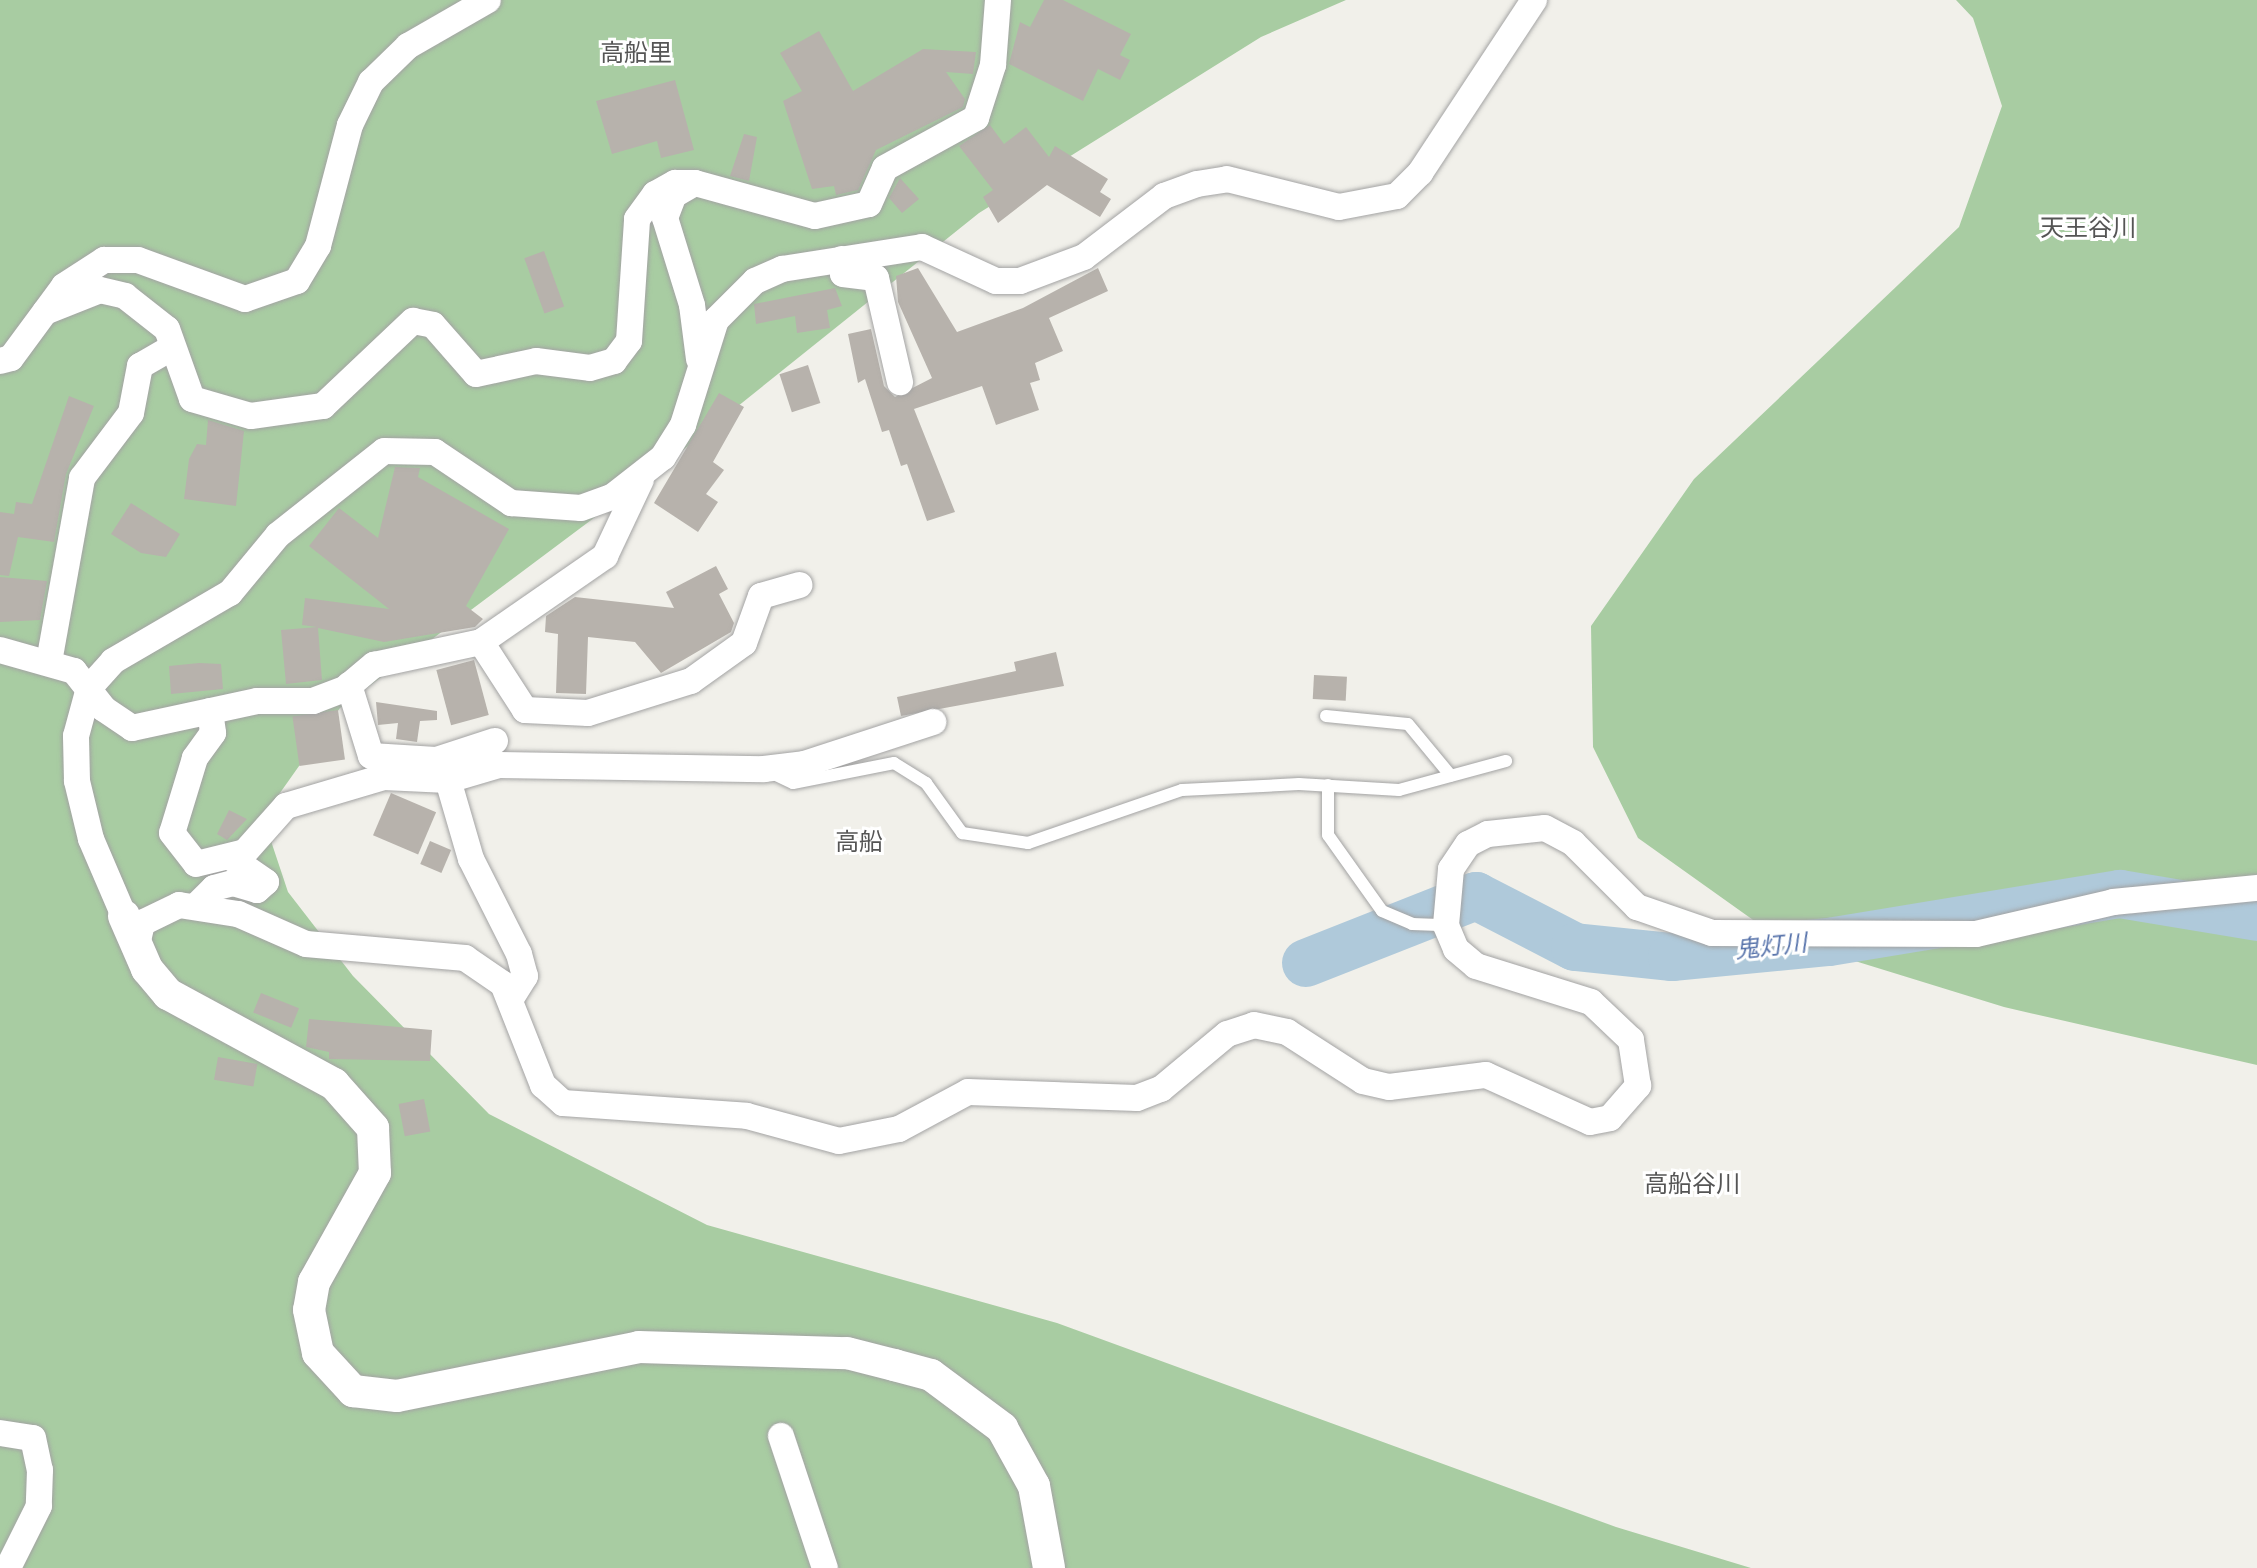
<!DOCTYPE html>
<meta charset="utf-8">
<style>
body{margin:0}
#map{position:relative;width:2257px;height:1568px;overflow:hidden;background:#f1f0ea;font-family:"Nunito Sans","Noto Sans JP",sans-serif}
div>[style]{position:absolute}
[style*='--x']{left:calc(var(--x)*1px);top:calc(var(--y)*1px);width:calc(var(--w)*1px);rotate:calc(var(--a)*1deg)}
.forest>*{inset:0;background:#a8cca2}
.river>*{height:48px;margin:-24px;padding:0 24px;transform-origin:24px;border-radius:24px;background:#afc9da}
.building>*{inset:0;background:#b7b2ac;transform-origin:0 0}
.roads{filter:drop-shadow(0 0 2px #a3a3a3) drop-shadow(0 0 2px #a3a3a3)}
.service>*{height:12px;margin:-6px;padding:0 6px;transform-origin:6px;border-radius:6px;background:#fff}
.minor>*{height:26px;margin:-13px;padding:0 13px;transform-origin:13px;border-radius:13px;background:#fff}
.tertiary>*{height:32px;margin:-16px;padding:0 16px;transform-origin:16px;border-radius:16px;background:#fff}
span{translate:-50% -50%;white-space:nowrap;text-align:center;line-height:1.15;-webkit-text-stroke:6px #fff;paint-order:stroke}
.neighbourhood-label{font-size:24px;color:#555}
.water-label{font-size:24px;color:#5672aa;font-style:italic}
</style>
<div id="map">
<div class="forest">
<div style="clip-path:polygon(0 0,1346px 0,1261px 37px,979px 213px,662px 467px,340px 708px,263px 817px,288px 892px,353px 976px,489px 1114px,707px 1225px,1057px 1323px,1616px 1527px,1751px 1568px,0 1568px)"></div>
<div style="clip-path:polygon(1956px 0,2257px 0,2257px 1065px,2004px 1007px,1777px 937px,1638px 838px,1593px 747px,1591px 626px,1694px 479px,1959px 227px,2002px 106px,1973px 18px)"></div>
</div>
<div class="river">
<div style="--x:1306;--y:963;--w:183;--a:-21.5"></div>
<div style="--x:1476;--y:896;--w:111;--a:27.3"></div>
<div style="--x:1575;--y:947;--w:98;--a:5.9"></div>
<div style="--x:1672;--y:957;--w:158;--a:-5.5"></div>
<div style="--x:1829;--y:942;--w:295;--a:-9.4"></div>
<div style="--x:2120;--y:894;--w:139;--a:9.5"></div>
</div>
<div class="building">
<div style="clip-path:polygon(1044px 0,1063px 0,1131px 34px,1120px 55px,1130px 60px,1120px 80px,1098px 69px,1083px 101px,1009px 64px,1020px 22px,1030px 27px)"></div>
<div style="clip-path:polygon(819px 31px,853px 91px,923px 49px,976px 52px,973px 74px,946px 72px,965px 99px,963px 107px,876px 150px,858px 190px,836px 195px,834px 186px,812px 189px,783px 101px,802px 91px,780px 53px)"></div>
<div style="clip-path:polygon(675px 80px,694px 150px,661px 158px,657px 141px,612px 154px,596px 101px)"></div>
<div style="clip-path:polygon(990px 125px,1004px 144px,1026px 127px,1049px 157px,1055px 146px,1108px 179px,1100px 192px,1111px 199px,1100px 217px,1047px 185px,998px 223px,983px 197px,993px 190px,959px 146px)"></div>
<div style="clip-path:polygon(744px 134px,757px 137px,749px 181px,730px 176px)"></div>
<div style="clip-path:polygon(900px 178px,919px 199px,902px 213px,889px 198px)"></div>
<div style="left:544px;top:251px;width:59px;height:21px;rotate:70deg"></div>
<div style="clip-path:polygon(918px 268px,957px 332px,1023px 308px,1098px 268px,1108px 291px,1049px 318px,1063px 351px,1035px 363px,1040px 380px,1030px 383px,1039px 410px,996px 425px,982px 386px,914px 409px,955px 512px,927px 521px,907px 464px,901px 466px,889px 430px,882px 432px,865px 379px,858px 383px,848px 334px,871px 329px,884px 386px,895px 397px,932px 378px,898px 302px,896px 276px)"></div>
<div style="clip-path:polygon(835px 288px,842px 306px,827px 310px,830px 328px,797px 333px,795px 316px,756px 324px,754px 304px)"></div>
<div style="left:808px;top:365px;width:40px;height:30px;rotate:72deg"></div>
<div style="clip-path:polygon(719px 393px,744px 407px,713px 462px,724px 470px,706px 494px,718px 502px,698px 532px,654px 503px)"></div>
<div style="clip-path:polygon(69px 396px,94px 406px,66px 474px,54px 542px,18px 537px,9px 576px,0 575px,0 512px,14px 514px,16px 502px,32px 504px)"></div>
<div style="clip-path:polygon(208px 420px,244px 431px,236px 506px,184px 499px,189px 459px,197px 444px,206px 445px)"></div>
<div style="clip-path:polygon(395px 467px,420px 468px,418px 477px,509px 529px,466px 606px,483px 619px,475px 627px,384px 642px,318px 628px,322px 680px,286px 684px,281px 630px,317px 627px,302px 625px,305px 598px,389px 609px,309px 546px,339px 508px,378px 538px)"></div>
<div style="clip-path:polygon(131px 503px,180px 534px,166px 557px,141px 553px,111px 534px)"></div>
<div style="clip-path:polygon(716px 566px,728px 589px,719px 594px,734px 623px,731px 632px,661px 673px,635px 642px,588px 637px,586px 694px,556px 693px,558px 634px,545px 632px,546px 616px,575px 597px,674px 608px,666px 592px)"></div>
<div style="clip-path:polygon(0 577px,47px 581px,40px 620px,0 622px)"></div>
<div style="clip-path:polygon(1056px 652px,1064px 686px,901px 716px,897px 697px,1016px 671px,1014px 662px)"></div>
<div style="left:474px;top:660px;width:57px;height:39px;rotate:75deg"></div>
<div style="clip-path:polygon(199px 663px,221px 664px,223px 689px,171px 694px,169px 666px)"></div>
<div style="left:1314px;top:675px;width:33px;height:24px;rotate:3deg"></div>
<div style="clip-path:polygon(376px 702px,437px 711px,437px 720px,420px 721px,417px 742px,396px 739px,398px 723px,378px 725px)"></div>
<div style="left:338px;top:710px;width:50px;height:46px;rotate:82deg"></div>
<div style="left:391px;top:793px;width:49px;height:46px;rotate:23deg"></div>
<div style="clip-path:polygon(229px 810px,247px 819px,227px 840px,217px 834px)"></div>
<div style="left:430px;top:841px;width:23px;height:25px;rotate:23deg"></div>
<div style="left:261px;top:993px;width:41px;height:21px;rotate:22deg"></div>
<div style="clip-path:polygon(309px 1019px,432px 1030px,430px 1061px,329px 1059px,329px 1052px,306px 1047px)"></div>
<div style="left:218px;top:1057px;width:40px;height:23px;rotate:10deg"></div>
<div style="left:424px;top:1099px;width:33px;height:26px;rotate:79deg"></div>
</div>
<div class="roads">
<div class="service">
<div style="--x:1326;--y:716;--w:82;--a:5.6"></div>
<div style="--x:1408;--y:724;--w:67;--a:50.4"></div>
<div style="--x:770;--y:772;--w:25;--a:26"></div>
<div style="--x:793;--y:783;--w:103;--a:-11.2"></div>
<div style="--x:894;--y:763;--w:38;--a:32"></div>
<div style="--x:926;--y:783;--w:62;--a:54.2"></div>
<div style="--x:962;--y:833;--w:67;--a:8.6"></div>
<div style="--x:1028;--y:843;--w:163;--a:-19"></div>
<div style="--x:1182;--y:790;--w:117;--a:-2.9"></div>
<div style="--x:1299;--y:784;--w:100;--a:3.4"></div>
<div style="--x:1399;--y:790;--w:111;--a:-15.2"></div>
<div style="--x:1328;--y:785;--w:50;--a:90"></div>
<div style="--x:1328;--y:835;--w:93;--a:54.6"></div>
<div style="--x:1382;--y:911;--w:33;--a:23"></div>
<div style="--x:1412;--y:924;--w:34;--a:2"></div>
</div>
<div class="minor">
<div style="--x:842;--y:259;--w:15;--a:86"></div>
<div style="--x:843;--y:274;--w:33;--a:7"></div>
<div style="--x:876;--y:278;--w:107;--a:77"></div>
<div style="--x:45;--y:312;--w:59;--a:-21.8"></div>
<div style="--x:100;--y:290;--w:26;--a:13"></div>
<div style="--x:125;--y:296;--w:53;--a:38.2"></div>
<div style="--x:167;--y:329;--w:74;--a:70.3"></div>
<div style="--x:192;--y:399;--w:61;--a:16.1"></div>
<div style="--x:251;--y:416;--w:73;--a:-7.9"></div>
<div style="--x:323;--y:406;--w:124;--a:-43.4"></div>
<div style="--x:413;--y:321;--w:20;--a:11"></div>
<div style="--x:433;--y:325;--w:65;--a:48.7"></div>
<div style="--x:476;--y:374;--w:61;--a:-12.2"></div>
<div style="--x:536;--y:361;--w:54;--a:7.4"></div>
<div style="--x:590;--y:368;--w:25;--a:-16"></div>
<div style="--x:614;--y:361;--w:25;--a:-53"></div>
<div style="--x:629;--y:341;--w:122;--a:-86.2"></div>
<div style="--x:637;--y:219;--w:31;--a:-54"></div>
<div style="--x:655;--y:194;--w:23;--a:-29"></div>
<div style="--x:675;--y:183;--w:20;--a:0"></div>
<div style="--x:699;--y:359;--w:54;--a:-97.4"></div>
<div style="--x:692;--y:305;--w:91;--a:-107.2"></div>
<div style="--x:665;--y:218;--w:25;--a:-69"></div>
<div style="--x:674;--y:195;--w:24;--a:-30"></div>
<div style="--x:695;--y:183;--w:124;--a:15.4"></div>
<div style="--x:815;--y:216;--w:55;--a:-12.5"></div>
<div style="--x:869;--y:204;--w:39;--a:-66"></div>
<div style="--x:885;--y:168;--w:104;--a:-28.8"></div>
<div style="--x:976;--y:118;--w:56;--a:-72.2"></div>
<div style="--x:993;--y:65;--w:65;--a:-85.6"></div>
<div style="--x:0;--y:361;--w:11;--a:-15"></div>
<div style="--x:11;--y:358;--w:89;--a:-53.6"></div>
<div style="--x:64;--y:286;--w:48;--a:-33"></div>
<div style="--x:104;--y:260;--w:34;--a:0"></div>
<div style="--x:138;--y:260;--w:114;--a:20"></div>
<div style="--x:245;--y:299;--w:55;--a:-19.1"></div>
<div style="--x:297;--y:281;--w:41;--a:-59"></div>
<div style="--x:318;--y:246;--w:125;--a:-75.2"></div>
<div style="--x:350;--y:125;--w:48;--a:-64"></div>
<div style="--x:371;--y:82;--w:52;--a:-44.2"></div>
<div style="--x:408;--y:46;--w:92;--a:-29.9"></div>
<div style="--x:481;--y:642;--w:81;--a:57.1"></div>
<div style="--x:525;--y:710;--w:63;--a:2.7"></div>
<div style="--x:588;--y:713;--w:108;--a:-17.3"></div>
<div style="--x:691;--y:681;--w:65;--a:-35.6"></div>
<div style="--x:744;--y:643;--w:50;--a:-70.1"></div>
<div style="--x:761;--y:596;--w:40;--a:-16"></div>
<div style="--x:0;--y:650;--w:77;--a:15.8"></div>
<div style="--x:74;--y:671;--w:48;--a:51.7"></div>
<div style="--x:104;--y:709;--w:34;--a:34"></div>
<div style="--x:132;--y:728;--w:128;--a:-12.2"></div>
<div style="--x:257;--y:701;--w:56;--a:0"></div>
<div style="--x:313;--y:701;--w:34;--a:-21"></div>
<div style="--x:345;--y:689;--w:38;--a:-40"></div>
<div style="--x:374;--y:665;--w:109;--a:-12.1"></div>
<div style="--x:481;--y:642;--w:151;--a:-34.7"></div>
<div style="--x:605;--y:556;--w:84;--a:-64.7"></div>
<div style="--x:49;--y:662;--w:187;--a:-79.8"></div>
<div style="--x:82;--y:478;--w:81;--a:-53"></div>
<div style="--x:131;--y:413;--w:48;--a:-79.2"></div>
<div style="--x:140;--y:366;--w:34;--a:-30"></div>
<div style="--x:349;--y:685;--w:74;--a:72.8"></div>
<div style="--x:371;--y:756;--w:65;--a:3.5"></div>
<div style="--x:436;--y:760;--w:62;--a:-17.9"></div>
<div style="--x:210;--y:711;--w:22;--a:82"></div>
<div style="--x:213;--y:733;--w:31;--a:126"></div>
<div style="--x:195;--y:758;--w:78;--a:107"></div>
<div style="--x:172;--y:833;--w:39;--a:52"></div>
<div style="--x:196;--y:864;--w:50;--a:-13.8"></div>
<div style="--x:245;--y:852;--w:62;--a:-48.3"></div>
<div style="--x:286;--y:806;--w:102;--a:-16.5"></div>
<div style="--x:384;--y:777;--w:64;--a:2.7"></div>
<div style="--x:448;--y:780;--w:53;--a:-16.4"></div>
<div style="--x:499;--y:765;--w:265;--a:0.9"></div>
<div style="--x:764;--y:769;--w:40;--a:-7.1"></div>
<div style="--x:804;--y:764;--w:136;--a:-18"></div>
<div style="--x:448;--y:780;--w:82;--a:73.8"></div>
<div style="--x:471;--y:859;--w:106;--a:63.2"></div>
<div style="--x:519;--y:954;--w:23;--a:75"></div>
<div style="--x:525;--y:976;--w:26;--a:122"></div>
<div style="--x:196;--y:906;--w:25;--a:-45"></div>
<div style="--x:214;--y:888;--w:20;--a:-15"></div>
<div style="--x:233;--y:883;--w:25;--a:16"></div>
<div style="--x:257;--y:890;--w:12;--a:-42"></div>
<div style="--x:266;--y:882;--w:40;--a:-145.1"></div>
<div style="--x:124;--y:916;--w:84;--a:-113.2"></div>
<div style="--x:91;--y:839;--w:60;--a:-103.6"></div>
<div style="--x:77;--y:781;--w:45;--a:-91.3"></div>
<div style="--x:76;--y:736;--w:50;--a:-74.8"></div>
<div style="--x:89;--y:688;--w:36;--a:-48"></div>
<div style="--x:113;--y:661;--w:135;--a:-30.2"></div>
<div style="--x:230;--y:593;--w:75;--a:-50.4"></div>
<div style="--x:278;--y:535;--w:135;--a:-38.4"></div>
<div style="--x:384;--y:451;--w:51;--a:1.1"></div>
<div style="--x:435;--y:452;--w:92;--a:33.9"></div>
<div style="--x:511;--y:503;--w:70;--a:4.1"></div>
<div style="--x:581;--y:508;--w:33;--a:-20"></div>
<div style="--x:612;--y:497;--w:65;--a:-38.1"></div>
<div style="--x:663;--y:457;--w:38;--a:-58"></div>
<div style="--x:683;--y:425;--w:110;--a:-72.6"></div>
<div style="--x:716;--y:320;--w:55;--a:-45"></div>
<div style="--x:755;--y:281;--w:30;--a:-24"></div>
<div style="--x:782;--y:269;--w:142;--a:-8.9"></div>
<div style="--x:922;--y:247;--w:81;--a:24.7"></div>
<div style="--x:996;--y:281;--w:24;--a:0"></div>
<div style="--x:1020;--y:281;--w:68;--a:-20.6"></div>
<div style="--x:1084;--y:257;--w:101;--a:-37.3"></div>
<div style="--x:1164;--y:196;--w:35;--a:-20"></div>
<div style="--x:1197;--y:184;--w:30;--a:-9"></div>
<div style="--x:1227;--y:179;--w:115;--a:14"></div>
<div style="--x:1339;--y:207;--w:59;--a:-10.7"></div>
<div style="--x:1397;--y:196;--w:33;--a:-45"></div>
<div style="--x:1420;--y:173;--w:207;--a:-56.6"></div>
<div style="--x:137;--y:945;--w:23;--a:-77"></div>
<div style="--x:142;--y:923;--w:41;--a:-25.9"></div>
<div style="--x:179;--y:905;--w:60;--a:8.7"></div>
<div style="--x:238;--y:914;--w:74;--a:23.8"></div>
<div style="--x:306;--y:944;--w:160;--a:5"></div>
<div style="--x:465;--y:958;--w:46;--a:34.4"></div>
<div style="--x:503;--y:984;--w:109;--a:68.4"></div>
<div style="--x:543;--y:1085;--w:27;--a:42"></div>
<div style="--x:563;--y:1103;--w:184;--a:4"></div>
<div style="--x:747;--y:1116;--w:95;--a:15.2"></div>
<div style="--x:839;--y:1141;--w:61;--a:-11.3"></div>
<div style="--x:899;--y:1129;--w:78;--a:-28.2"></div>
<div style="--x:968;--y:1092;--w:169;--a:2"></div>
<div style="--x:1137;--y:1098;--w:26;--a:-21"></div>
<div style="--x:1161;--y:1089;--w:86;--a:-39.8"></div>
<div style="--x:1227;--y:1034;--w:28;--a:-18"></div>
<div style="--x:1254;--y:1025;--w:34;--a:12"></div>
<div style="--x:1287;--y:1032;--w:90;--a:32.8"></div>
<div style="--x:1363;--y:1081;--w:27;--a:13"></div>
<div style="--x:1389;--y:1087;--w:98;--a:-7.1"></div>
<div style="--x:1486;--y:1075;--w:114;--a:24.3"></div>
<div style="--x:1590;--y:1122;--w:20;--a:-11"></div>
<div style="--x:1610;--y:1118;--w:43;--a:-48.8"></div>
<div style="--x:1638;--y:1086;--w:47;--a:-98.7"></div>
<div style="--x:1631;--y:1040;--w:55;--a:-136.5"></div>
<div style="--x:1591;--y:1002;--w:121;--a:-162.6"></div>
<div style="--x:1476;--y:966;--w:26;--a:-140"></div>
<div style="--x:1456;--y:949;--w:26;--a:-113"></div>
<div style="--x:1446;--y:925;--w:56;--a:-84.9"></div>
<div style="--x:1451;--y:869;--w:30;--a:-56"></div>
<div style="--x:1468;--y:844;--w:22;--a:-27"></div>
<div style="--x:1488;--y:834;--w:57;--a:-6"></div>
<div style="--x:1545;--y:828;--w:32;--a:28"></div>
<div style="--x:1573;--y:843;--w:91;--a:45"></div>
<div style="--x:1637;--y:907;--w:79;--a:19.1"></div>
<div style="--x:1712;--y:933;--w:264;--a:0.2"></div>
<div style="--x:1976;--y:934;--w:141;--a:-13.1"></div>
<div style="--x:2113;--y:902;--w:145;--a:-5.6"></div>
<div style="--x:0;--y:1433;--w:33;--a:9"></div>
<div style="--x:33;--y:1438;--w:33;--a:78"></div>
<div style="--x:40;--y:1470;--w:36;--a:92"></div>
<div style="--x:39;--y:1506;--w:69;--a:116.6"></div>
<div style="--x:781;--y:1436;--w:139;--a:71.6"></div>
</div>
<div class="tertiary">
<div style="--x:124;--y:916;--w:58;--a:66.5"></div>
<div style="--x:147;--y:969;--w:33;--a:50"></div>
<div style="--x:168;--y:994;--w:189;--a:28.5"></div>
<div style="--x:334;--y:1084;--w:59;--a:48.4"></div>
<div style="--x:373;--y:1128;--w:45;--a:87.5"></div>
<div style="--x:375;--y:1173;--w:125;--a:119.2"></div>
<div style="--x:314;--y:1282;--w:28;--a:100"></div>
<div style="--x:309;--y:1310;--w:44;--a:78.2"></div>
<div style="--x:318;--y:1353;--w:52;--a:47.4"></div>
<div style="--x:353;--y:1391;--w:44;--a:6.5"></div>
<div style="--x:397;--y:1396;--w:247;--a:-11.4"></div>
<div style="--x:639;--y:1347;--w:208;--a:1.7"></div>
<div style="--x:847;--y:1353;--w:49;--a:14.3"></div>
<div style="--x:894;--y:1365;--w:38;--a:15"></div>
<div style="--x:931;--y:1375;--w:89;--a:36.7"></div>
<div style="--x:1002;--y:1428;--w:66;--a:61.1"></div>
<div style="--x:1034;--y:1486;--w:83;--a:79.6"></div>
</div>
</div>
<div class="neighbourhood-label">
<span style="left:636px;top:54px">高船里</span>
<span style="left:2088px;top:229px">天王谷川</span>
<span style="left:859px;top:843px">高船</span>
<span style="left:1692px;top:1185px">高船谷川</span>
</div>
<div class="water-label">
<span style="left:1771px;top:947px;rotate:-6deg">鬼灯川</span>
</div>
</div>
